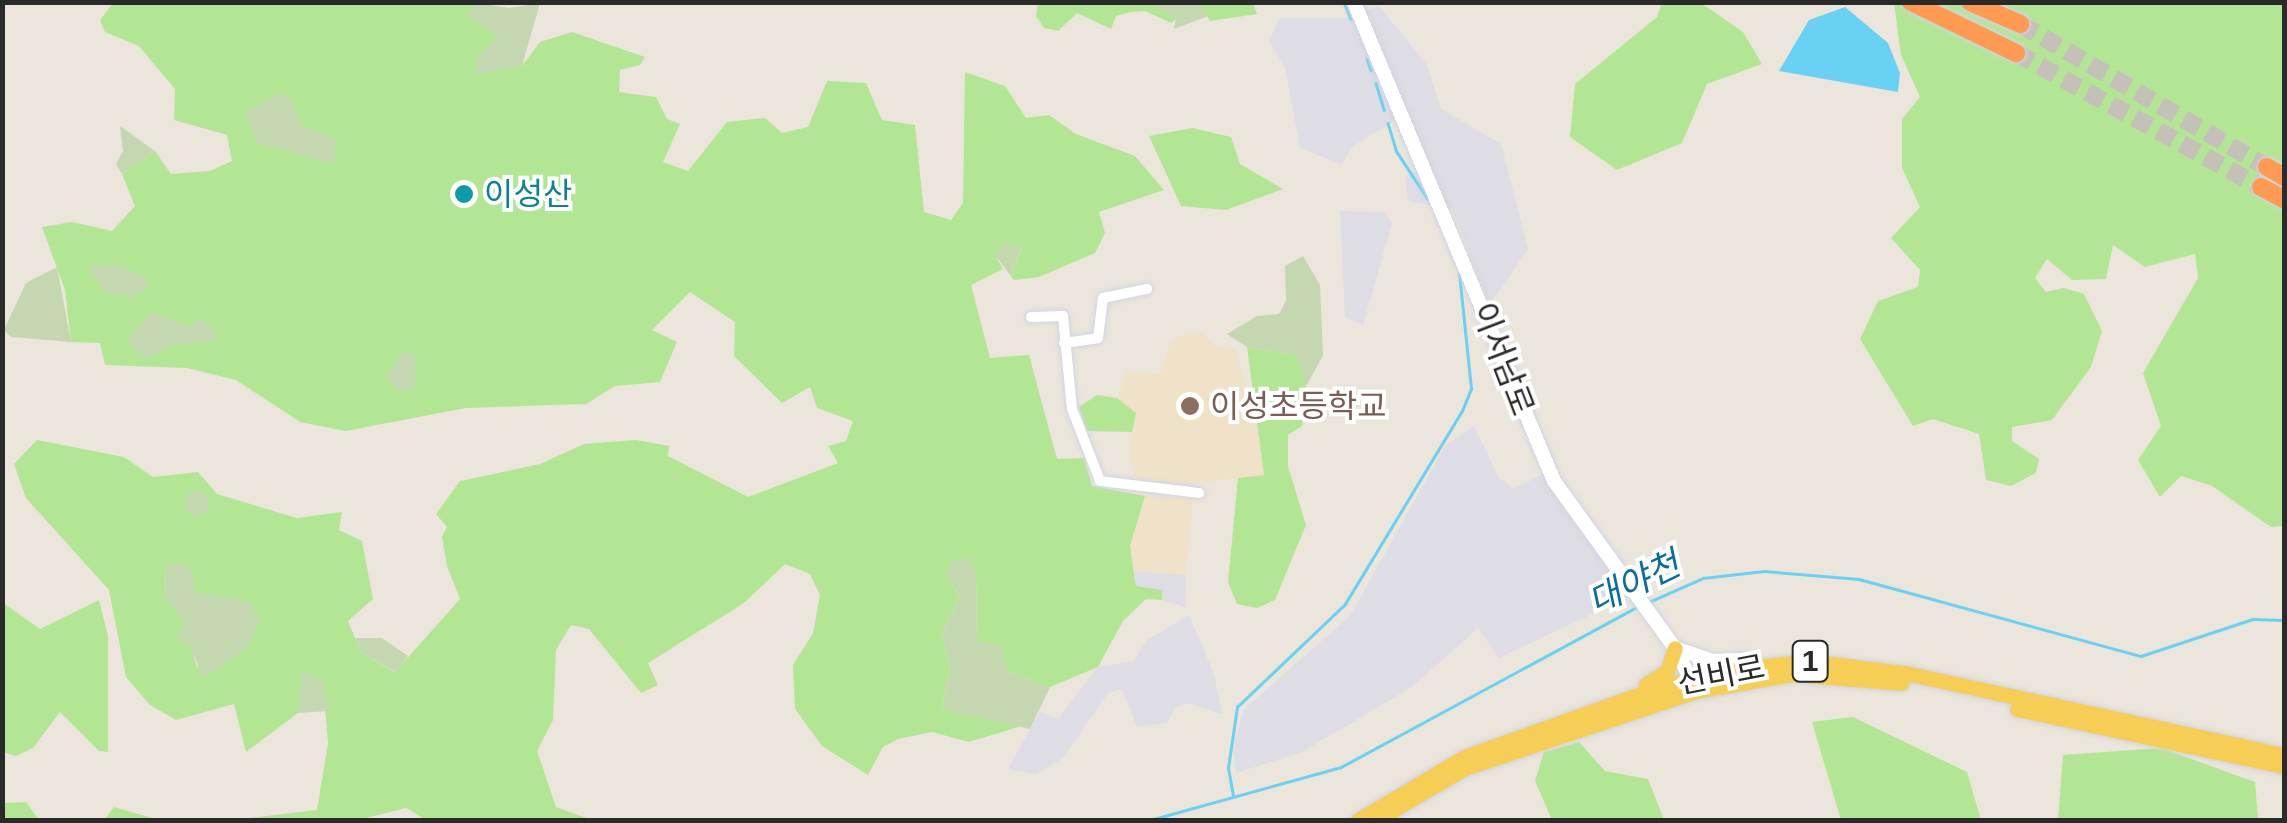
<!DOCTYPE html>
<meta charset="utf-8">
<style>
body{margin:0}
#map{position:relative;width:2287px;height:823px;overflow:hidden;background:#ece5db;font-family:Helvetica,"Noto Sans KR",sans-serif}
div>[style]{position:absolute}
[style*='--x']{left:calc(var(--x)*1px);top:calc(var(--y)*1px);width:calc(var(--w)*1px);rotate:calc(var(--a)*1deg)}
.industrial>*{inset:0;background:#dedce4}
.education>*{inset:0;background:#efe2c9}
.green>*{inset:0;background:#b2e695}
.cemetery>*{inset:0;background:#c4d7b1}
.round{border-radius:50%}
.water>*{inset:0;background:#69d1f3}
.stream>*{height:2.5px;margin:-1.25px;padding:0 1.25px;transform-origin:1.25px;border-radius:1.25px;background:#69d1f3}
.motorway-tunnel>*{height:18px;margin-top:-9px;transform-origin:0;background:repeating-linear-gradient(90deg,#c5c0b8 0 18px,transparent 0 27px)}
.roads{filter:drop-shadow(0 0 2px #d0d4e3) drop-shadow(0 0 2px #d0d4e3)}
.minor>*{height:10px;margin:-5px;padding:0 5px;transform-origin:5px;border-radius:5px;background:#fff}
.secondary>*{height:14px;margin:-7px;padding:0 7px;transform-origin:7px;border-radius:7px;background:#fff}
.primary>*{height:15px;margin:-7.5px;padding:0 7.5px;transform-origin:7.5px;border-radius:7.5px;background:#f6ce56}
.motorway>*{height:18px;margin:-9px;padding:0 9px;transform-origin:9px;border-radius:9px;background:#ff9a53}
.dots>*{width:28px;height:28px;translate:-50% -50%;box-sizing:border-box;border:5px solid #fff;border-radius:50%}
span{translate:-50% -50%;white-space:nowrap;text-align:center;line-height:1.15;-webkit-text-stroke:8px #fff;paint-order:stroke}
.shield-label span{padding:2px 8px;background:#fff;border:2px solid;border-radius:8px;-webkit-text-stroke-width:0}
.shield-label{font-size:30px;color:#2a2a2a;font-weight:700}
.culture-label{font-size:32px;color:#0d838f}
.left{translate:0 -50%;text-align:left}
.street-label{font-size:32px;color:#2a2a2a}
.education-label{font-size:32px;color:#785e54}
.water-label{font-size:35px;color:#086e9f;font-style:italic}
.frame{position:absolute;inset:0;border:5px solid #2a2a2a;pointer-events:none}
</style>
<div id="map">
<div class="industrial">
<div style="clip-path:polygon(1379px 6px,1427px 65px,1441px 109px,1501px 144px,1528px 249px,1490px 305px,1452px 209px,1408px 201px,1405px 176px,1420px 170px,1396px 120px,1353px 146px,1342px 164px,1300px 148px,1285px 67px,1269px 41px,1280px 18px,1345px 18px)"></div>
<div style="clip-path:polygon(1340px 211px,1384px 212px,1392px 223px,1363px 325px,1345px 317px)"></div>
<div style="clip-path:polygon(1474px 426px,1499px 478px,1514px 489px,1543px 474px,1630px 596px,1499px 658px,1478px 628px,1412px 687px,1302px 752px,1236px 773px,1233px 748px,1244px 709px,1350px 616px,1446px 445px)"></div>
<div style="clip-path:polygon(1135px 571px,1186px 575px,1185px 607px,1162px 600px,1162px 590px,1136px 586px)"></div>
<div style="clip-path:polygon(1189px 615px,1214px 674px,1222px 714px,1187px 703px,1175px 708px,1167px 723px,1137px 727px,1122px 689px,1108px 693px,1063px 758px,1036px 774px,1008px 769px,1040px 712px,1058px 719px,1098px 667px,1134px 661px,1146px 641px)"></div>
</div>
<div class="education">
<div style="clip-path:polygon(1202px 332px,1213px 345px,1235px 349px,1255px 413px,1264px 475px,1169px 486px,1135px 481px,1129px 448px,1136px 413px,1117px 398px,1127px 372px,1160px 374px,1172px 338px)"></div>
<div style="clip-path:polygon(1145px 496px,1193px 499px,1186px 575px,1135px 571px,1129px 546px)"></div>
</div>
<div class="green">
<div style="clip-path:polygon(1149px 2px,1177px 18px,1171px 23px,1145px 11px,1131px 12px,1116px 16px,1111px 29px,1077px 13px,1058px 31px,1044px 28px,1036px 16px,1038px 3px)"></div>
<div style="clip-path:polygon(evenodd,113px 3px,477px 3px,467px 16px,500px 36px,477px 57px,522px 66px,540px 42px,572px 32px,645px 57px,640px 65px,620px 70px,619px 92px,656px 97px,667px 119px,680px 124px,663px 162px,688px 171px,727px 122px,765px 118px,782px 133px,808px 127px,827px 81px,866px 83px,882px 120px,915px 125px,924px 212px,951px 220px,963px 203px,965px 72px,1005px 86px,1026px 118px,1049px 115px,1076px 134px,1135px 156px,1164px 190px,1099px 212px,1105px 233px,1095px 253px,1039px 277px,1014px 280px,1010px 275px,1022px 249px,995px 255px,1003px 269px,971px 285px,990px 358px,1029px 355px,1057px 459px,1084px 458px,1092px 486px,1145px 496px,1130px 546px,1136px 586px,1162px 590px,1162px 600px,1146px 599px,1123px 621px,1098px 667px,1050px 687px,1007px 672px,977px 642px,976px 576px,947px 575px,960px 598px,942px 634px,950px 669px,942px 709px,1022px 726px,969px 742px,932px 732px,898px 739px,883px 747px,868px 775px,822px 746px,795px 709px,793px 665px,813px 633px,820px 595px,810px 574px,785px 564px,744px 603px,648px 663px,658px 685px,641px 693px,589px 629px,571px 625px,556px 650px,553px 720px,537px 751px,556px 807px,592px 820px,426px 820px,406px 808px,358px 820px,232px 820px,317px 810px,328px 743px,323px 683px,305px 685px,298px 713px,246px 752px,234px 704px,176px 720px,150px 705px,126px 677px,109px 590px,26px 498px,14px 464px,37px 440px,124px 457px,153px 477px,198px 472px,217px 494px,297px 518px,342px 512px,339px 530px,362px 541px,373px 599px,348px 621px,361px 653px,395px 672px,460px 599px,447px 566px,442px 537px,447px 527px,436px 514px,460px 481px,540px 464px,584px 444px,636px 440px,669px 446px,668px 456px,748px 497px,838px 463px,828px 446px,846px 441px,853px 421px,817px 408px,810px 387px,782px 403px,734px 356px,735px 322px,690px 292px,652px 330px,677px 342px,660px 382px,615px 386px,586px 404px,466px 408px,345px 431px,300px 422px,236px 380px,187px 368px,105px 365px,100px 343px,71px 342px,65px 290px,42px 227px,72px 222px,112px 231px,135px 206px,122px 174px,155px 151px,171px 174px,210px 171px,232px 161px,227px 135px,174px 120px,175px 89px,139px 46px,105px 32px,100px 20px,113px 3px,166px 566px,194px 592px,249px 602px,197px 668px,185px 621px,165px 598px,166px 566px)"></div>
<div style="clip-path:polygon(1200px 3px,1253px 3px,1257px 14px,1210px 21px)"></div>
<div style="clip-path:polygon(1662px 3px,1701px 3px,1743px 32px,1762px 64px,1707px 84px,1682px 143px,1617px 170px,1570px 137px,1575px 84px,1657px 17px)"></div>
<div style="clip-path:polygon(1894px 3px,2284px 3px,2284px 526px,2271px 527px,2212px 486px,2181px 476px,2160px 497px,2138px 460px,2161px 426px,2143px 373px,2198px 278px,2195px 254px,2145px 267px,2113px 245px,2106px 279px,2072px 280px,2047px 259px,2035px 278px,2046px 292px,2064px 288px,2084px 294px,2102px 331px,2091px 367px,2052px 420px,2012px 427px,2012px 441px,2039px 459px,2036px 473px,2011px 486px,1986px 480px,1979px 434px,1933px 419px,1913px 426px,1860px 339px,1878px 301px,1918px 287px,1920px 270px,1891px 238px,1920px 207px,1902px 168px,1902px 119px,1920px 97px,1901px 55px)"></div>
<div style="clip-path:polygon(1192px 128px,1231px 137px,1240px 164px,1283px 189px,1226px 210px,1181px 206px,1149px 136px)"></div>
<div style="clip-path:polygon(1247px 347px,1297px 355px,1306px 386px,1302px 426px,1288px 435px,1288px 466px,1306px 525px,1275px 600px,1257px 608px,1237px 604px,1228px 582px,1238px 478px,1264px 475px)"></div>
<div style="clip-path:polygon(1097px 395px,1117px 398px,1136px 413px,1132px 432px,1087px 431px,1079px 407px)"></div>
<div style="clip-path:polygon(99px 600px,108px 636px,108px 752px,99px 751px,60px 712px,33px 748px,16px 756px,3px 752px,2px 602px,40px 629px)"></div>
<div style="clip-path:polygon(1853px 717px,1967px 772px,1981px 820px,1841px 820px,1812px 722px)"></div>
<div style="clip-path:polygon(1579px 742px,1605px 771px,1648px 779px,1664px 820px,1552px 820px,1535px 781px,1544px 752px)"></div>
<div style="clip-path:polygon(2161px 748px,2255px 782px,2258px 820px,2058px 820px,2063px 755px)"></div>
<div style="clip-path:polygon(26px 802px,39px 820px,3px 820px,3px 803px)"></div>
<div style="clip-path:polygon(114px 807px,152px 818px,161px 820px,104px 820px)"></div>
</div>
<div class="cemetery">
<div style="clip-path:polygon(477px 3px,509px 8px,540px 3px,522px 66px,475px 75px,477px 57px,499px 36px,466px 16px)"></div>
<div style="clip-path:polygon(1149px 3px,1200px 3px,1208px 16px,1174px 29px,1176px 18px)"></div>
<div style="clip-path:polygon(282px 93px,294px 103px,300px 125px,336px 139px,333px 163px,257px 143px,244px 113px)"></div>
<div style="clip-path:polygon(120px 126px,155px 151px,122px 174px,116px 164px,123px 151px)"></div>
<div style="clip-path:polygon(1005px 242px,1022px 248px,1010px 275px,995px 255px)"></div>
<div style="clip-path:polygon(1303px 256px,1320px 285px,1323px 356px,1306px 386px,1296px 355px,1247px 347px,1227px 334px,1257px 316px,1279px 314px,1286px 301px,1285px 266px)"></div>
<div style="clip-path:polygon(88px 265px,119px 265px,147px 278px,147px 289px,133px 297px,105px 293px)"></div>
<div style="clip-path:polygon(57px 267px,71px 342px,11px 337px,4px 330px,26px 283px)"></div>
<div style="clip-path:polygon(152px 312px,188px 327px,200px 320px,213px 327px,217px 341px,170px 345px,146px 359px,127px 341px)"></div>
<div style="clip-path:polygon(401px 353px,414px 353px,416px 374px,413px 389px,401px 392px,386px 377px)"></div>
<div class="round" style="left:185px;top:491px;width:24px;height:24px"></div>
<div style="clip-path:polygon(969px 558px,976px 576px,977px 642px,1001px 645px,1007px 672px,1050px 687px,1030px 729px,942px 709px,950px 669px,942px 634px,960px 598px,947px 575px,951px 560px)"></div>
<div style="clip-path:polygon(176px 563px,192px 570px,195px 592px,250px 602px,259px 621px,248px 647px,203px 678px,191px 648px,177px 636px,185px 621px,165px 599px,166px 565px)"></div>
<div style="clip-path:polygon(355px 638px,382px 638px,408px 656px,396px 672px,361px 653px)"></div>
<div style="clip-path:polygon(302px 671px,323px 683px,329px 711px,298px 713px)"></div>
</div>
<div class="water">
<div style="clip-path:polygon(1845px 7px,1888px 43px,1900px 73px,1898px 92px,1779px 71px,1809px 20px)"></div>
</div>
<div class="stream">
<div style="--x:1344;--y:2;--w:18;--a:68"></div>
<div style="--x:1367;--y:59;--w:12;--a:70"></div>
<div style="--x:1376;--y:83;--w:28;--a:73"></div>
<div style="--x:1388;--y:123;--w:30;--a:73"></div>
<div style="--x:1397;--y:152;--w:56;--a:56.6"></div>
<div style="--x:1649;--y:602;--w:59;--a:-24"></div>
<div style="--x:1703;--y:578;--w:61;--a:-6.5"></div>
<div style="--x:1764;--y:571;--w:95;--a:4.8"></div>
<div style="--x:1859;--y:579;--w:292;--a:15.3"></div>
<div style="--x:2141;--y:656;--w:118;--a:-18.3"></div>
<div style="--x:2253;--y:619;--w:31;--a:2"></div>
<div style="--x:1233;--y:796;--w:28;--a:-100"></div>
<div style="--x:1228;--y:768;--w:62;--a:-81.6"></div>
<div style="--x:1237;--y:707;--w:149;--a:-43.6"></div>
<div style="--x:1345;--y:604;--w:226;--a:-58.8"></div>
<div style="--x:1462;--y:411;--w:24;--a:-68"></div>
<div style="--x:1471;--y:389;--w:117;--a:-95.9"></div>
<div style="--x:1150;--y:820;--w:198;--a:-15.5"></div>
<div style="--x:1341;--y:767;--w:336;--a:-28.4"></div>
</div>
<div class="motorway-tunnel">
<div style="--x:2020;--y:24;--w:285;--a:30.1"></div>
<div style="--x:2016;--y:53;--w:279;--a:28.7"></div>
</div>
<div class="roads">
<div class="minor">
<div style="--x:1031;--y:317;--w:32;--a:-2"></div>
<div style="--x:1063;--y:316;--w:93;--a:84.5"></div>
<div style="--x:1072;--y:409;--w:77;--a:68.7"></div>
<div style="--x:1100;--y:481;--w:100;--a:6.9"></div>
<div style="--x:1064;--y:343;--w:34;--a:-8"></div>
<div style="--x:1098;--y:338;--w:40;--a:-82.9"></div>
<div style="--x:1103;--y:298;--w:45;--a:-11.6"></div>
</div>
<div class="secondary">
<div style="--x:1354;--y:2;--w:519;--a:67.34"></div>
<div style="--x:1554;--y:481;--w:206;--a:54.1"></div>
<div style="--x:1675;--y:648;--w:42;--a:63.4"></div>
<div style="--x:1675;--y:648;--w:39;--a:19"></div>
<div style="--x:1712;--y:661;--w:35;--a:-2"></div>
<div style="--x:1747;--y:660;--w:7;--a:63"></div>
</div>
<div class="primary">
<div style="--x:1646;--y:684;--w:25;--a:-32"></div>
<div style="--x:1667;--y:671;--w:24;--a:-71"></div>
<div style="--x:2017;--y:709;--w:273;--a:12.1"></div>
<div style="--x:1358;--y:820;--w:123;--a:-30.7"></div>
<div style="--x:1464;--y:757;--w:193;--a:-19.7"></div>
<div style="--x:1646;--y:692;--w:71;--a:-16.4"></div>
<div style="--x:1714;--y:672;--w:95;--a:-6.7"></div>
<div style="--x:1808;--y:661;--w:98;--a:7.1"></div>
<div style="--x:1905;--y:673;--w:388;--a:12.2"></div>
<div style="--x:1376;--y:820;--w:103;--a:-30.3"></div>
<div style="--x:1465;--y:768;--w:243;--a:-18.4"></div>
<div style="--x:1696;--y:691;--w:98;--a:-9.9"></div>
<div style="--x:1793;--y:674;--w:109;--a:4.7"></div>
</div>
<div class="motorway">
<div style="--x:1911;--y:2;--w:117;--a:25.9"></div>
<div style="--x:1970;--y:2;--w:55;--a:23.7"></div>
<div style="--x:2267;--y:167;--w:20;--a:30"></div>
<div style="--x:2261;--y:187;--w:26;--a:28"></div>
</div>
</div>
<div class="dots">
<div style="left:464px;top:194px;background:#0f9aa8"></div>
<div style="left:1190px;top:406px;background:#8d6e63"></div>
</div>
<div class="shield-label">
<span style="left:1810px;top:661px">1</span>
</div>
<div class="culture-label">
<span class="left" style="left:484px;top:194px">이성산</span>
</div>
<div class="street-label">
<span style="left:1503px;top:359px;rotate:69deg">이서남로</span>
<span style="left:1721px;top:675px;rotate:-11deg">선비로</span>
</div>
<div class="education-label">
<span class="left" style="left:1210px;top:406px">이성초등학교</span>
</div>
<div class="water-label">
<span style="left:1634px;top:583px;rotate:-26deg">대야천</span>
</div>
<div class="frame"></div>
</div>
